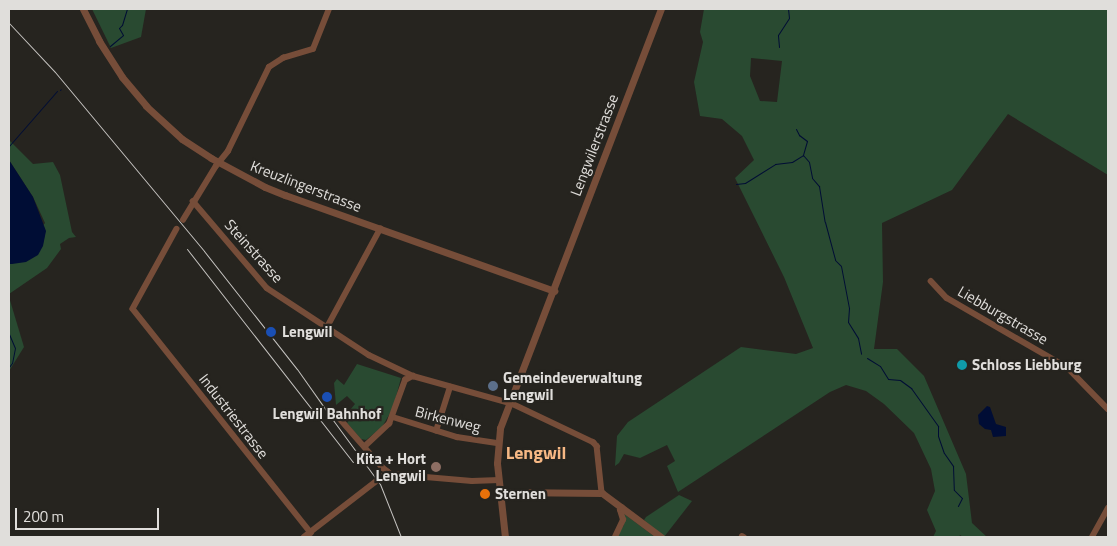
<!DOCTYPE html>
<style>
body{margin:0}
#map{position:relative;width:1117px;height:546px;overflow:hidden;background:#26241f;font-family:"Titillium Web",sans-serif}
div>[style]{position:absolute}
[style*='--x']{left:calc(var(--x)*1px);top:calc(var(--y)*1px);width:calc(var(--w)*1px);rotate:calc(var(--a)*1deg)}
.green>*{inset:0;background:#294a31}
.water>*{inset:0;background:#000d35}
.stream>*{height:1px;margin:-0.5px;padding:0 0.5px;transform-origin:0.5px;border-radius:0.5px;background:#000d35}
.minor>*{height:5.5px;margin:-2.75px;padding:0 2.75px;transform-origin:2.75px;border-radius:2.75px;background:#764d39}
.tertiary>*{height:7px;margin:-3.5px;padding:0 3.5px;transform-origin:3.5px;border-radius:3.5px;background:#764d39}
.rail>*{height:1px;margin:-0.5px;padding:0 0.5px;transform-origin:0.5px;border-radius:0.5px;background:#c5c3c0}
.dots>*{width:14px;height:14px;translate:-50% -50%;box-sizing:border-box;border:2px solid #26241f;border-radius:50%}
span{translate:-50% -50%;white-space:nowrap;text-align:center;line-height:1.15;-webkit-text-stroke:4.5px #26241f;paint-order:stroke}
.street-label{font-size:15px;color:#e0dedb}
.poi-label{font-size:15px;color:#e0dedb;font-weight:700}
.left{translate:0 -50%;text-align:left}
.right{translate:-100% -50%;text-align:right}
.quarter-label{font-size:18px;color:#f7b884;font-weight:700}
.frame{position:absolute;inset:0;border:10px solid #e0dedb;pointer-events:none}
.scale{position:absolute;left:15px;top:508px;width:144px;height:22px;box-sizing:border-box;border:2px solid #e0dedb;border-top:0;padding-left:6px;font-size:15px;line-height:18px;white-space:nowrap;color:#e0dedb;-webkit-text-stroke:4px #26241f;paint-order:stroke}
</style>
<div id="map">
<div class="green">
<div style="clip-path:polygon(92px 9px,146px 9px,141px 37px,111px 48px)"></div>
<div style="clip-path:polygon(evenodd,704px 9px,1108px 9px,1108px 175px,1008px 114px,952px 190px,882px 223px,883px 282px,874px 349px,897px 349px,924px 376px,966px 474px,972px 523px,987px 537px,963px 537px,960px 535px,959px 537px,933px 537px,936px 531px,927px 510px,935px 491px,931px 469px,914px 433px,884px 404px,866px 391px,846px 385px,830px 392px,678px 492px,667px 466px,675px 461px,667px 445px,640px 458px,624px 454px,619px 463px,615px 466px,617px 436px,628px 422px,741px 347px,796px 354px,813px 348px,784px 277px,735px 178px,754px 160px,742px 136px,722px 119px,700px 116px,694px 82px,703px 42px,700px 32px,704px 9px,751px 58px,782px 61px,777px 102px,760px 101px,750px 76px,751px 58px)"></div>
<div style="clip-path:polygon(9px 140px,33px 164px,53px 162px,60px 175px,72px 232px,76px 237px,69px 238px,60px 244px,61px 249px,47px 268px,9px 294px,9px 264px,12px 264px,45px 223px,33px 197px,9px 160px)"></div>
<div style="clip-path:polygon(9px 297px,24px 347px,9px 371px)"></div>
<div style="clip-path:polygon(357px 364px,401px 378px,393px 408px,382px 427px,366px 440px,361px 439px,347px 423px,354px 413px,350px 410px,355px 404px,347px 396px,336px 405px,334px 383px,337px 379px,344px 385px)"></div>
<div style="clip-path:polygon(679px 495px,692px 501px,664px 537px,644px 520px,646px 517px)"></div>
<div style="clip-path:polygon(623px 513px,655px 537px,616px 537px,624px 525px)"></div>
</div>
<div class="water">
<div style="clip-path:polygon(9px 160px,33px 197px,46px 231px,43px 246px,38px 255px,26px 262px,12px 264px,9px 264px)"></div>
<div style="clip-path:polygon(987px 406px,990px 407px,996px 424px,1006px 427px,1006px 436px,993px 437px,991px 430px,985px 429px,979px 424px,978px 415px)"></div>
</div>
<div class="stream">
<div style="--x:110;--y:46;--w:17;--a:-40"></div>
<div style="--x:123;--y:35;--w:8;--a:-120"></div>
<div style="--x:119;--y:28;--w:4;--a:-45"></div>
<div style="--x:122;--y:25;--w:17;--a:-73"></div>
<div style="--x:779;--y:47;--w:12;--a:-95"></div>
<div style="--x:778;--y:35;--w:20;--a:-57"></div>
<div style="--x:789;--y:18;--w:9;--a:-96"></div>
<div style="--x:60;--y:90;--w:1;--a:-45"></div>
<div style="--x:796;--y:129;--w:7;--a:63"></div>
<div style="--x:799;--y:135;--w:10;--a:37"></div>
<div style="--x:807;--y:141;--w:15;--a:106"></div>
<div style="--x:803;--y:155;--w:9;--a:49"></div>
<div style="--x:809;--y:162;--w:16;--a:79"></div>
<div style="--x:812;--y:178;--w:11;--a:49"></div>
<div style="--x:819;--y:186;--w:36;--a:81"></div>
<div style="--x:825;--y:222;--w:39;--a:75"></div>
<div style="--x:835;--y:260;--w:8;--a:45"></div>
<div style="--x:841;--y:266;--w:43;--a:79.2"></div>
<div style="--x:849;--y:308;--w:14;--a:94"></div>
<div style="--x:848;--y:322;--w:19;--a:58"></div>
<div style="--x:858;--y:338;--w:16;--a:79"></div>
<div style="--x:9;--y:146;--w:73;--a:-48.9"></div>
<div style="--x:736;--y:184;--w:9;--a:-6"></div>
<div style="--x:745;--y:183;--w:36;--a:-32"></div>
<div style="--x:775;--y:164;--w:17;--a:-7"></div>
<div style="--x:792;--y:162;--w:13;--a:-32"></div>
<div style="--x:9;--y:334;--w:15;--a:67"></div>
<div style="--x:15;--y:348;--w:15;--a:101"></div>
<div style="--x:12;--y:363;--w:5;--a:127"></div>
<div style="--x:867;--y:358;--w:15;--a:32"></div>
<div style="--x:880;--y:366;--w:15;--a:58"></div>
<div style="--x:888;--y:379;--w:12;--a:5"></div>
<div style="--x:900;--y:380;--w:14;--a:36"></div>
<div style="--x:911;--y:388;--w:47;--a:54.6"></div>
<div style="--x:938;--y:426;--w:10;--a:90"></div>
<div style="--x:938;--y:436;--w:18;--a:71"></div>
<div style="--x:944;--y:453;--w:16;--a:55"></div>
<div style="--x:953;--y:466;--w:24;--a:88"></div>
<div style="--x:954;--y:490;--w:11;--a:45"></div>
<div style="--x:962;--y:498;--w:9;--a:117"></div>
</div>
<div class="minor">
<div style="--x:193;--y:201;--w:114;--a:49.6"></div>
<div style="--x:267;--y:288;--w:122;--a:33.3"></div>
<div style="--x:369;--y:355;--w:49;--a:25.5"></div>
<div style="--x:413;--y:376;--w:104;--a:15.6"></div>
<div style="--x:513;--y:404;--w:89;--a:25.4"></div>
<div style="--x:593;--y:442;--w:6;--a:45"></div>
<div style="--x:597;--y:446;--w:47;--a:83.9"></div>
<div style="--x:183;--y:220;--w:63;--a:-58.6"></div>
<div style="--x:216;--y:166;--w:19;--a:-51"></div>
<div style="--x:228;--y:151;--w:93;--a:-64"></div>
<div style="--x:269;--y:67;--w:17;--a:-33"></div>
<div style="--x:283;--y:58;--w:31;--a:-17"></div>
<div style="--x:313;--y:49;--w:43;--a:-68.2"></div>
<div style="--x:177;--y:229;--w:91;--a:118.8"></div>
<div style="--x:133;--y:309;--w:286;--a:51.5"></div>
<div style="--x:931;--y:281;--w:23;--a:47"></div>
<div style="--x:947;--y:298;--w:140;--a:30"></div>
<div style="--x:1068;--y:368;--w:57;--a:45.7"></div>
<div style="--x:326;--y:329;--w:114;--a:-61.6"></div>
<div style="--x:335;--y:413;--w:72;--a:49"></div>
<div style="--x:382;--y:467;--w:11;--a:38"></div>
<div style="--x:391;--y:474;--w:81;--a:4.9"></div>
<div style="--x:472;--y:481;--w:27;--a:-2"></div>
<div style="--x:393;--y:417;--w:67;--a:17.4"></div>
<div style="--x:457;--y:437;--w:40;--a:8.5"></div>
<div style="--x:436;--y:431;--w:46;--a:-72.3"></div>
<div style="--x:365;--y:446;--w:33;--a:-43"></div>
<div style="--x:389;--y:424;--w:47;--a:-70"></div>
<div style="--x:405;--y:380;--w:9;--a:-27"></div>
<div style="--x:742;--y:536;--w:2;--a:27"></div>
<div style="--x:304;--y:537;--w:106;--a:-37.7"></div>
<div style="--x:615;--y:537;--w:19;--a:-65"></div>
<div style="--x:623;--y:520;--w:10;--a:-107"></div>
<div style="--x:620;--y:510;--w:3;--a:-45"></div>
<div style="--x:1092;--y:537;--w:33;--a:-61"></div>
</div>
<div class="tertiary">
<div style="--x:83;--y:9;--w:36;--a:63"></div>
<div style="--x:99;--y:41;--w:43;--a:57.4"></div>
<div style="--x:122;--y:77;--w:38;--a:50"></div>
<div style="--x:146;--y:106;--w:49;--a:42.5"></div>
<div style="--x:182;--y:139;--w:35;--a:33"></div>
<div style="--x:211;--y:158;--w:61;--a:28.2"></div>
<div style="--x:265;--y:187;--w:22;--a:22"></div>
<div style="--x:285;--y:195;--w:286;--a:19.6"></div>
<div style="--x:501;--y:492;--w:101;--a:0.6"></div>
<div style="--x:602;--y:493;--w:74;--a:36.7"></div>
<div style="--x:505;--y:537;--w:74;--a:-96.2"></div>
<div style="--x:497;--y:463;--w:35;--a:-85"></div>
<div style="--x:500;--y:428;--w:449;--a:-69"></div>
</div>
<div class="rail">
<div style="--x:9;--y:23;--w:67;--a:46.8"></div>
<div style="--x:55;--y:72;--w:233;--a:50.2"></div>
<div style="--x:204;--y:251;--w:150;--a:51.8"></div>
<div style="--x:297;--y:369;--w:62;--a:54.8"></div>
<div style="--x:187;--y:249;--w:270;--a:52.1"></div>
<div style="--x:330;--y:416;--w:84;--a:53.7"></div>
<div style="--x:380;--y:484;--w:57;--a:68.4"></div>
</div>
<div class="dots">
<div style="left:271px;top:332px;background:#1a4fb4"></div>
<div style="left:962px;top:365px;background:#0f9aa8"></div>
<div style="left:493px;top:386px;background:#5c6f8a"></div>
<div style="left:327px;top:397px;background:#1a4fb4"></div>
<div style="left:436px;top:467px;background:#8d6e63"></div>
<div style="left:485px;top:494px;background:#e8710a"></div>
</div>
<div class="street-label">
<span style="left:594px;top:145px;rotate:-69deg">Lengwilerstrasse</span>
<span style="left:306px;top:186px;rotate:21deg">Kreuzlingerstrasse</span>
<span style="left:254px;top:251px;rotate:48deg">Steinstrasse</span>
<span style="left:1003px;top:315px;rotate:30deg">Liebburgstrasse</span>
<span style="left:234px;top:416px;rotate:52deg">Industriestrasse</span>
<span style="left:448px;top:419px;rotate:14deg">Birkenweg</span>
</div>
<div class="poi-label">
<span class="left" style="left:282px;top:332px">Lengwil</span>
<span class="left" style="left:972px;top:365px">Schloss Liebburg</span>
<span class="left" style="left:503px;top:386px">Gemeindeverwaltung<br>Lengwil</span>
<span style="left:327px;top:414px">Lengwil Bahnhof</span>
<span class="right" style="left:426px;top:467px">Kita + Hort<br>Lengwil</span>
<span class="left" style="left:495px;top:494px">Sternen</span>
</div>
<div class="quarter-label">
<span style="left:536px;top:453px">Lengwil</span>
</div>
<div class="frame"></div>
<div class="scale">200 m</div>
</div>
